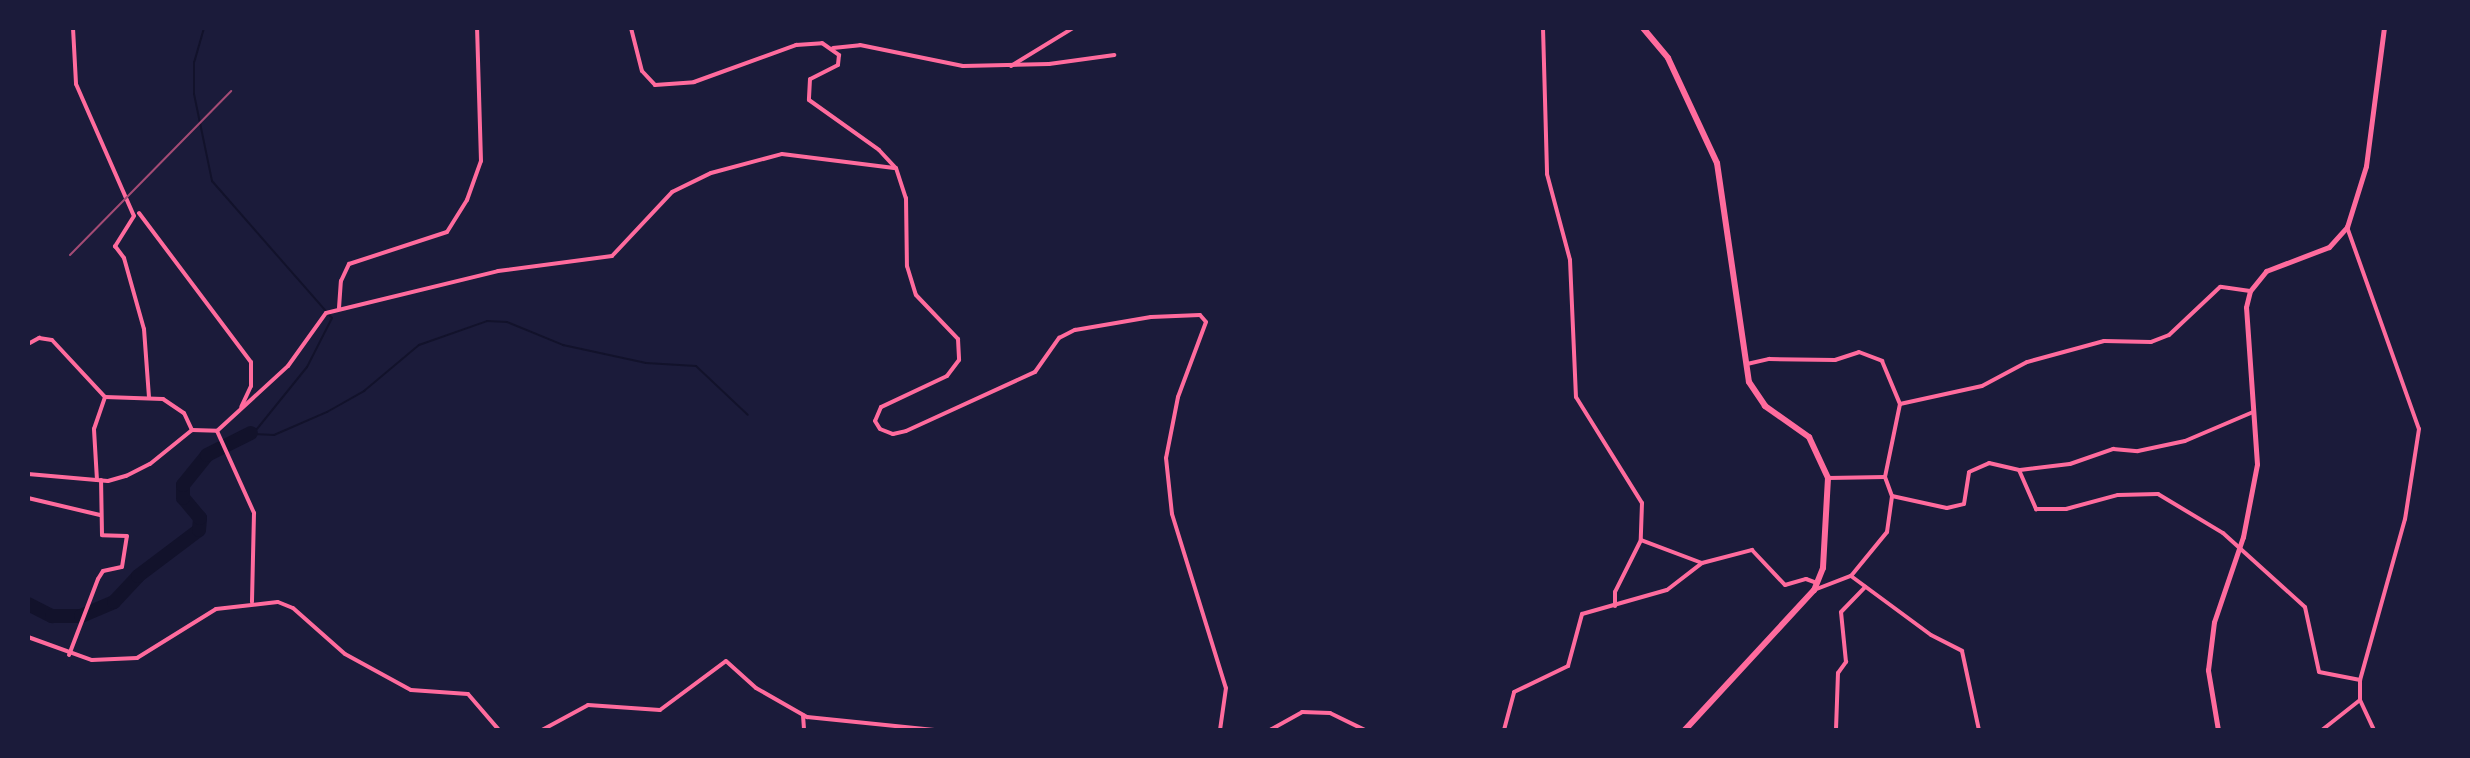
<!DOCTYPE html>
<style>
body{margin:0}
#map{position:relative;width:2470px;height:758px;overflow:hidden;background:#1b1b3a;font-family:"Times New Roman",serif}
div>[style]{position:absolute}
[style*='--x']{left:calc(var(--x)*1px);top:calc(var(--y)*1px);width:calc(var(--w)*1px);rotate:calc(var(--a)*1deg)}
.stream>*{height:2px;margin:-1px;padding:0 1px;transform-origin:1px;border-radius:1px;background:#12122b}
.river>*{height:14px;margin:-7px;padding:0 7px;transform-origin:7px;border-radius:7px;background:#12122b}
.minor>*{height:4px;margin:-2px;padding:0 2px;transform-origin:2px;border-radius:2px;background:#ff6b9d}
.tertiary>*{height:5px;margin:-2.5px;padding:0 2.5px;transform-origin:2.5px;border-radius:2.5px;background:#ff6b9d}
.secondary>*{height:6px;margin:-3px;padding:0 3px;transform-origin:3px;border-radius:3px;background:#ff6b9d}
.rail>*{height:2px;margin:-1px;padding:0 1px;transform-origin:1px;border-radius:1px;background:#a44b75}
span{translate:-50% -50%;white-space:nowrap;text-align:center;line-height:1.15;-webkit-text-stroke:8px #1b1b3a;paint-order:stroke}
.frame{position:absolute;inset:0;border:30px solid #1b1b3a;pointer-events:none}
</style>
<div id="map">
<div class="stream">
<div style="--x:204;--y:28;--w:35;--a:106"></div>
<div style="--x:194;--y:62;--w:32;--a:90"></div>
<div style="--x:194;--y:94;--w:89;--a:78.3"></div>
<div style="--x:212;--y:181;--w:182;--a:48.8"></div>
<div style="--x:332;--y:318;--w:55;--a:117"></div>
<div style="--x:307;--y:367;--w:86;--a:128.9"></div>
<div style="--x:253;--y:434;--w:21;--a:3"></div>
<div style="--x:274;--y:435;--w:58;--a:-23.5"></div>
<div style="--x:327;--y:412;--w:43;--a:-29.6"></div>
<div style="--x:364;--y:391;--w:72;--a:-39.9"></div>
<div style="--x:419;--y:345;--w:72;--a:-19.4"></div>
<div style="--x:487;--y:321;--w:20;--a:3"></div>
<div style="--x:507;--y:322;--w:61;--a:22.3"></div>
<div style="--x:563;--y:345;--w:85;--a:12.2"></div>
<div style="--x:646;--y:363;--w:50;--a:3.4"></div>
<div style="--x:696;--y:366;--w:71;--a:43.3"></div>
</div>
<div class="river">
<div style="--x:28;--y:604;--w:27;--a:27"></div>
<div style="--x:52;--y:616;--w:29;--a:0"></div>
<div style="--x:81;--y:616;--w:36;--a:-23"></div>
<div style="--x:114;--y:602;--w:35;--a:-47"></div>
<div style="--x:138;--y:576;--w:76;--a:-37"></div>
<div style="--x:199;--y:530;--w:12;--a:-85"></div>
<div style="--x:200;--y:518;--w:26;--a:-130"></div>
<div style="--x:183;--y:498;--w:13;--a:-90"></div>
<div style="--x:183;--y:485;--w:38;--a:-51"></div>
<div style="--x:207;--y:455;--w:49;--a:-26.6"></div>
</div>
<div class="minor">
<div style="--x:73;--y:28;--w:56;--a:86.9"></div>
<div style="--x:76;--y:84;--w:144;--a:66.3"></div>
<div style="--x:134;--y:216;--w:36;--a:122"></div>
<div style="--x:115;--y:246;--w:15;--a:53"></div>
<div style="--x:124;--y:258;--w:74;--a:74.3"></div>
<div style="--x:144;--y:329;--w:68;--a:85.8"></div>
<div style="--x:631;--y:28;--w:44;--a:75.7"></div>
<div style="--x:642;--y:71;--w:19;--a:47"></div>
<div style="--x:655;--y:85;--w:39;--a:-4"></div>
<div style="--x:694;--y:82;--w:109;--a:-19.9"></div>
<div style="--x:796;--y:45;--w:26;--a:-4"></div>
<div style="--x:822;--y:43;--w:21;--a:35"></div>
<div style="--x:839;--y:55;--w:10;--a:96"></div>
<div style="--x:838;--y:65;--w:31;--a:153"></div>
<div style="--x:810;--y:79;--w:21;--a:93"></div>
<div style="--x:809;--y:100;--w:86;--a:35.5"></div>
<div style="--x:879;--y:150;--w:25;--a:47"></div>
<div style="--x:896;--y:168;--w:32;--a:72"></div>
<div style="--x:906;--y:198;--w:68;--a:89.2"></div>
<div style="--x:907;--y:266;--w:30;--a:73"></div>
<div style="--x:916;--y:295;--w:61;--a:46.3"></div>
<div style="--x:958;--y:339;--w:21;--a:87"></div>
<div style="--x:959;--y:360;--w:20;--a:127"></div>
<div style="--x:947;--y:376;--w:73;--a:154.8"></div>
<div style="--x:881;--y:407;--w:15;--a:113"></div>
<div style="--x:875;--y:421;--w:9;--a:58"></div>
<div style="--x:880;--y:429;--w:14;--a:21"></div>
<div style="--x:893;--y:434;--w:13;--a:-13"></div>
<div style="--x:906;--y:431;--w:142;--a:-24.6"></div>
<div style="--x:1035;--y:372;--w:42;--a:-54.8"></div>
<div style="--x:1059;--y:338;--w:18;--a:-27"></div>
<div style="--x:1075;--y:330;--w:77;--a:-9.7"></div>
<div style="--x:1151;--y:317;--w:49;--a:-2.3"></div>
<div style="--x:1200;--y:315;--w:9;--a:49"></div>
<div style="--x:1206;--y:322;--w:80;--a:110.5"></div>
<div style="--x:1178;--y:397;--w:62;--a:101.1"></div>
<div style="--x:1166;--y:458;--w:56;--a:83.9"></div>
<div style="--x:1172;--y:514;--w:182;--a:72.8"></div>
<div style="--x:1226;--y:688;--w:42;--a:98.1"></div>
<div style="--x:1543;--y:28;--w:146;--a:88.4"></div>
<div style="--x:1547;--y:174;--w:89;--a:75"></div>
<div style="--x:1570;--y:260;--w:137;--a:87.5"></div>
<div style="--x:1576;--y:397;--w:125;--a:58.1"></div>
<div style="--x:1642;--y:503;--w:37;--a:92"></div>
<div style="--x:1641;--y:540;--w:58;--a:116.6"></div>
<div style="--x:1615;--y:592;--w:14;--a:90"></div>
<div style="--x:833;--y:48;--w:27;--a:-6"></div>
<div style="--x:860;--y:45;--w:105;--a:11.5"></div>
<div style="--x:963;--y:66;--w:86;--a:-1.3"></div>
<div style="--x:1049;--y:64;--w:66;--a:-7.9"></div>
<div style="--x:1011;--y:66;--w:73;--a:-31.5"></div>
<div style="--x:139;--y:213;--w:186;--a:53.1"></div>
<div style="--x:251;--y:362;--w:24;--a:90"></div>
<div style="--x:251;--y:386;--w:23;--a:115"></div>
<div style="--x:2347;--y:227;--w:214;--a:70.4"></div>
<div style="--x:2419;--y:429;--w:91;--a:98.8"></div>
<div style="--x:2405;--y:519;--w:167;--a:105.6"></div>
<div style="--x:2360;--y:680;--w:20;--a:90"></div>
<div style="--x:2360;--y:700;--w:33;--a:65"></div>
<div style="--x:2250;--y:291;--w:30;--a:-172"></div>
<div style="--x:2220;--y:287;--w:70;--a:136.7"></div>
<div style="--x:2169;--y:335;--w:19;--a:159"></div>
<div style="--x:2151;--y:342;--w:47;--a:-178.8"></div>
<div style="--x:2104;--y:341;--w:80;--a:164.7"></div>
<div style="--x:2027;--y:362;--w:51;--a:151.9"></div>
<div style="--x:1982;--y:386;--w:84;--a:167.6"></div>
<div style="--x:1900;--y:404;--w:75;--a:101.6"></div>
<div style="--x:1885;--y:477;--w:20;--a:70"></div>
<div style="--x:1892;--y:496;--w:56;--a:12.3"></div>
<div style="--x:1947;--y:508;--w:17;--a:-13"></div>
<div style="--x:1964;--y:504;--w:32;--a:-81"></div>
<div style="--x:1969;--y:472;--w:22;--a:-24"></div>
<div style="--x:1989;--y:463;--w:31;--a:13"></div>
<div style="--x:2019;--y:470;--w:43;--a:66.4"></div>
<div style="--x:2036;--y:509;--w:30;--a:0"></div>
<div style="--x:2066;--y:509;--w:54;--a:-15.1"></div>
<div style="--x:2118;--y:495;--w:40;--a:-1.4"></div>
<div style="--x:2158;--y:494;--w:76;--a:31"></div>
<div style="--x:2223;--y:533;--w:110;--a:42.1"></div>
<div style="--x:2305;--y:607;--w:66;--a:77.8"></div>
<div style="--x:2319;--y:672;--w:42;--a:11"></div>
<div style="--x:339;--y:308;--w:27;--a:-86"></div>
<div style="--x:341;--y:281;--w:19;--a:-65"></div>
<div style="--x:349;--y:264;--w:103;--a:-18.1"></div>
<div style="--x:447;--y:232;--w:38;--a:-58"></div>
<div style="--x:467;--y:200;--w:41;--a:-70.3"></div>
<div style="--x:481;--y:161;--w:133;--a:-91.7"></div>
<div style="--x:28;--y:344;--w:13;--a:-29"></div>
<div style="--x:39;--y:338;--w:13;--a:9"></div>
<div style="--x:52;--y:340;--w:78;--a:47.1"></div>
<div style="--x:105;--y:397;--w:58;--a:2"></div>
<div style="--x:163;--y:399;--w:25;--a:34"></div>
<div style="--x:184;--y:413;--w:19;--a:65"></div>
<div style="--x:1747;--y:364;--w:23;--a:-13"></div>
<div style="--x:1769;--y:359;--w:66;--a:0.9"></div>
<div style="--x:1835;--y:360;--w:25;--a:-18"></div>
<div style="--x:1859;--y:352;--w:25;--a:21"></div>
<div style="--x:1882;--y:361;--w:47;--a:67.3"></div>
<div style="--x:217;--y:431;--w:90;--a:65.7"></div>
<div style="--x:254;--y:513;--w:89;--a:91.3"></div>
<div style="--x:2020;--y:470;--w:50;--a:-6.8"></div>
<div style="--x:2070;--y:464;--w:46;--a:-19.2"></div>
<div style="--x:2113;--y:449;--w:25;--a:5"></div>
<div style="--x:2138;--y:451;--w:48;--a:-12"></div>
<div style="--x:2185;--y:441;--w:74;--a:-23.1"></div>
<div style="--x:28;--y:474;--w:80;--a:5"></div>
<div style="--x:108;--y:481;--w:19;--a:-16"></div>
<div style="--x:126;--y:476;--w:27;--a:-27"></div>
<div style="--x:150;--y:464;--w:54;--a:-39"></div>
<div style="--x:192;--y:430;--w:25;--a:2"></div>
<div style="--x:217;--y:431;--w:96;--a:-42.5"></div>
<div style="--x:288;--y:366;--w:65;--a:-54.4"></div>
<div style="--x:326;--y:313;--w:177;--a:-13.7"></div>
<div style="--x:498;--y:271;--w:115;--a:-7.5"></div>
<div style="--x:612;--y:256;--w:88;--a:-46.8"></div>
<div style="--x:672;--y:192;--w:43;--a:-26"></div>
<div style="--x:711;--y:173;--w:73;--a:-15"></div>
<div style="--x:782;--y:154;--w:113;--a:7.1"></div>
<div style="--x:1828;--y:478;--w:57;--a:-1"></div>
<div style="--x:97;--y:480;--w:51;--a:-93.4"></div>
<div style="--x:94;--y:429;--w:34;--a:-71"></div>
<div style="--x:28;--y:498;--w:74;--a:13.3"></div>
<div style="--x:1702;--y:563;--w:52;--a:-14.6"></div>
<div style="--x:1752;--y:550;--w:48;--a:46.7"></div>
<div style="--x:1785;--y:585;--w:22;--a:-16"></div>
<div style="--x:1806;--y:579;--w:12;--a:20"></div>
<div style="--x:1851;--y:576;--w:57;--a:-50.7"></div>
<div style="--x:1887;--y:532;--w:36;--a:-82"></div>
<div style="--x:1814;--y:590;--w:40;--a:-21"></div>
<div style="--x:1851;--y:576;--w:99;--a:36.4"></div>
<div style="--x:1931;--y:635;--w:35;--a:27"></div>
<div style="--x:1962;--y:651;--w:81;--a:77.9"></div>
<div style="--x:28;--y:637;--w:68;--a:19.8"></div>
<div style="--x:92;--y:660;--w:45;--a:-2.5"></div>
<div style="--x:137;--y:658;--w:93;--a:-31.8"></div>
<div style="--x:216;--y:609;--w:62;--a:-6.4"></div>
<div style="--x:278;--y:602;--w:16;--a:22"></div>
<div style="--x:293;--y:608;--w:69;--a:41.5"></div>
<div style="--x:345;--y:654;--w:75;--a:28.6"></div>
<div style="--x:411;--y:690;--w:57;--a:4"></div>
<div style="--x:468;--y:694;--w:48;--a:49.3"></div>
<div style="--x:69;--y:655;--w:81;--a:-69.1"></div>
<div style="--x:98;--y:579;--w:9;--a:-58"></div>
<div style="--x:103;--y:571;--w:19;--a:-12"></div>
<div style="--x:122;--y:567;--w:31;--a:-81"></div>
<div style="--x:127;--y:536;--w:25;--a:-178"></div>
<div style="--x:102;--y:535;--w:55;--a:-91"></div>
<div style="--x:803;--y:715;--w:15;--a:86"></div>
<div style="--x:542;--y:730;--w:52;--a:-28.5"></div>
<div style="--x:588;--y:705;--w:72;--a:4"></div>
<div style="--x:660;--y:710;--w:82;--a:-36.6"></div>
<div style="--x:726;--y:661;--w:40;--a:42"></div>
<div style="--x:756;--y:688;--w:59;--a:29.6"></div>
<div style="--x:807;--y:717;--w:128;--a:5.8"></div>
<div style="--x:1270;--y:730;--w:37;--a:-29"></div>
<div style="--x:1302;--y:712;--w:28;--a:2"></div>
<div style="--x:1330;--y:713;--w:39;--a:26"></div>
<div style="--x:1504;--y:730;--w:39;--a:-75"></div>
<div style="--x:1514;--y:692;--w:60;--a:-25.7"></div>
<div style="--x:1568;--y:666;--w:54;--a:-74.9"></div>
<div style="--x:1582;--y:614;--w:88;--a:-15.8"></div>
<div style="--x:1667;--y:590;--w:44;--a:-37.6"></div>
<div style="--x:1702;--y:563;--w:65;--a:-159.3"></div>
<div style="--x:1836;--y:730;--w:57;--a:-88"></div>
<div style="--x:1838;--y:673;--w:14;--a:-54"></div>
<div style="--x:1846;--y:662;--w:50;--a:-95.7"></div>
<div style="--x:1841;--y:612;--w:35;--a:-46"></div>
<div style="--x:2322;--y:730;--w:48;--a:-38.3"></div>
</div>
<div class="tertiary">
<div style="--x:2218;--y:730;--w:61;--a:-99.5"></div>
<div style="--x:2208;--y:670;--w:48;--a:-82.9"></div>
<div style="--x:2214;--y:622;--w:90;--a:-71.2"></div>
<div style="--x:2243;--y:537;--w:74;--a:-79.1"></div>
<div style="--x:2257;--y:464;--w:157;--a:-94"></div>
<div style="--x:2246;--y:307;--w:16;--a:-76"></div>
<div style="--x:2250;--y:291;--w:26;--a:-51"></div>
<div style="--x:2266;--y:271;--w:67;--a:-20.9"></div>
<div style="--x:2329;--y:247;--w:27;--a:-48"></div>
<div style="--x:2347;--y:227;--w:64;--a:-72.7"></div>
<div style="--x:2366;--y:166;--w:139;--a:-82.6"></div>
</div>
<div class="secondary">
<div style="--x:1643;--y:28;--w:39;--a:50"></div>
<div style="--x:1668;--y:58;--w:116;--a:65"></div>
<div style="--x:1717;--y:163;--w:221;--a:81.7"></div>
<div style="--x:1749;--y:382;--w:29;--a:56"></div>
<div style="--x:1765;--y:406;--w:54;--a:35.2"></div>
<div style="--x:1809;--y:437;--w:45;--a:65.1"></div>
<div style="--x:1828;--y:478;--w:90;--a:93.2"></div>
<div style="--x:1823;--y:568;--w:24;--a:112"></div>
<div style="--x:1814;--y:590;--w:190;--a:132.7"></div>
</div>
<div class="rail">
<div style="--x:70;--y:255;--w:230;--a:-45.5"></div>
</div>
<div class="frame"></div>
</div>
